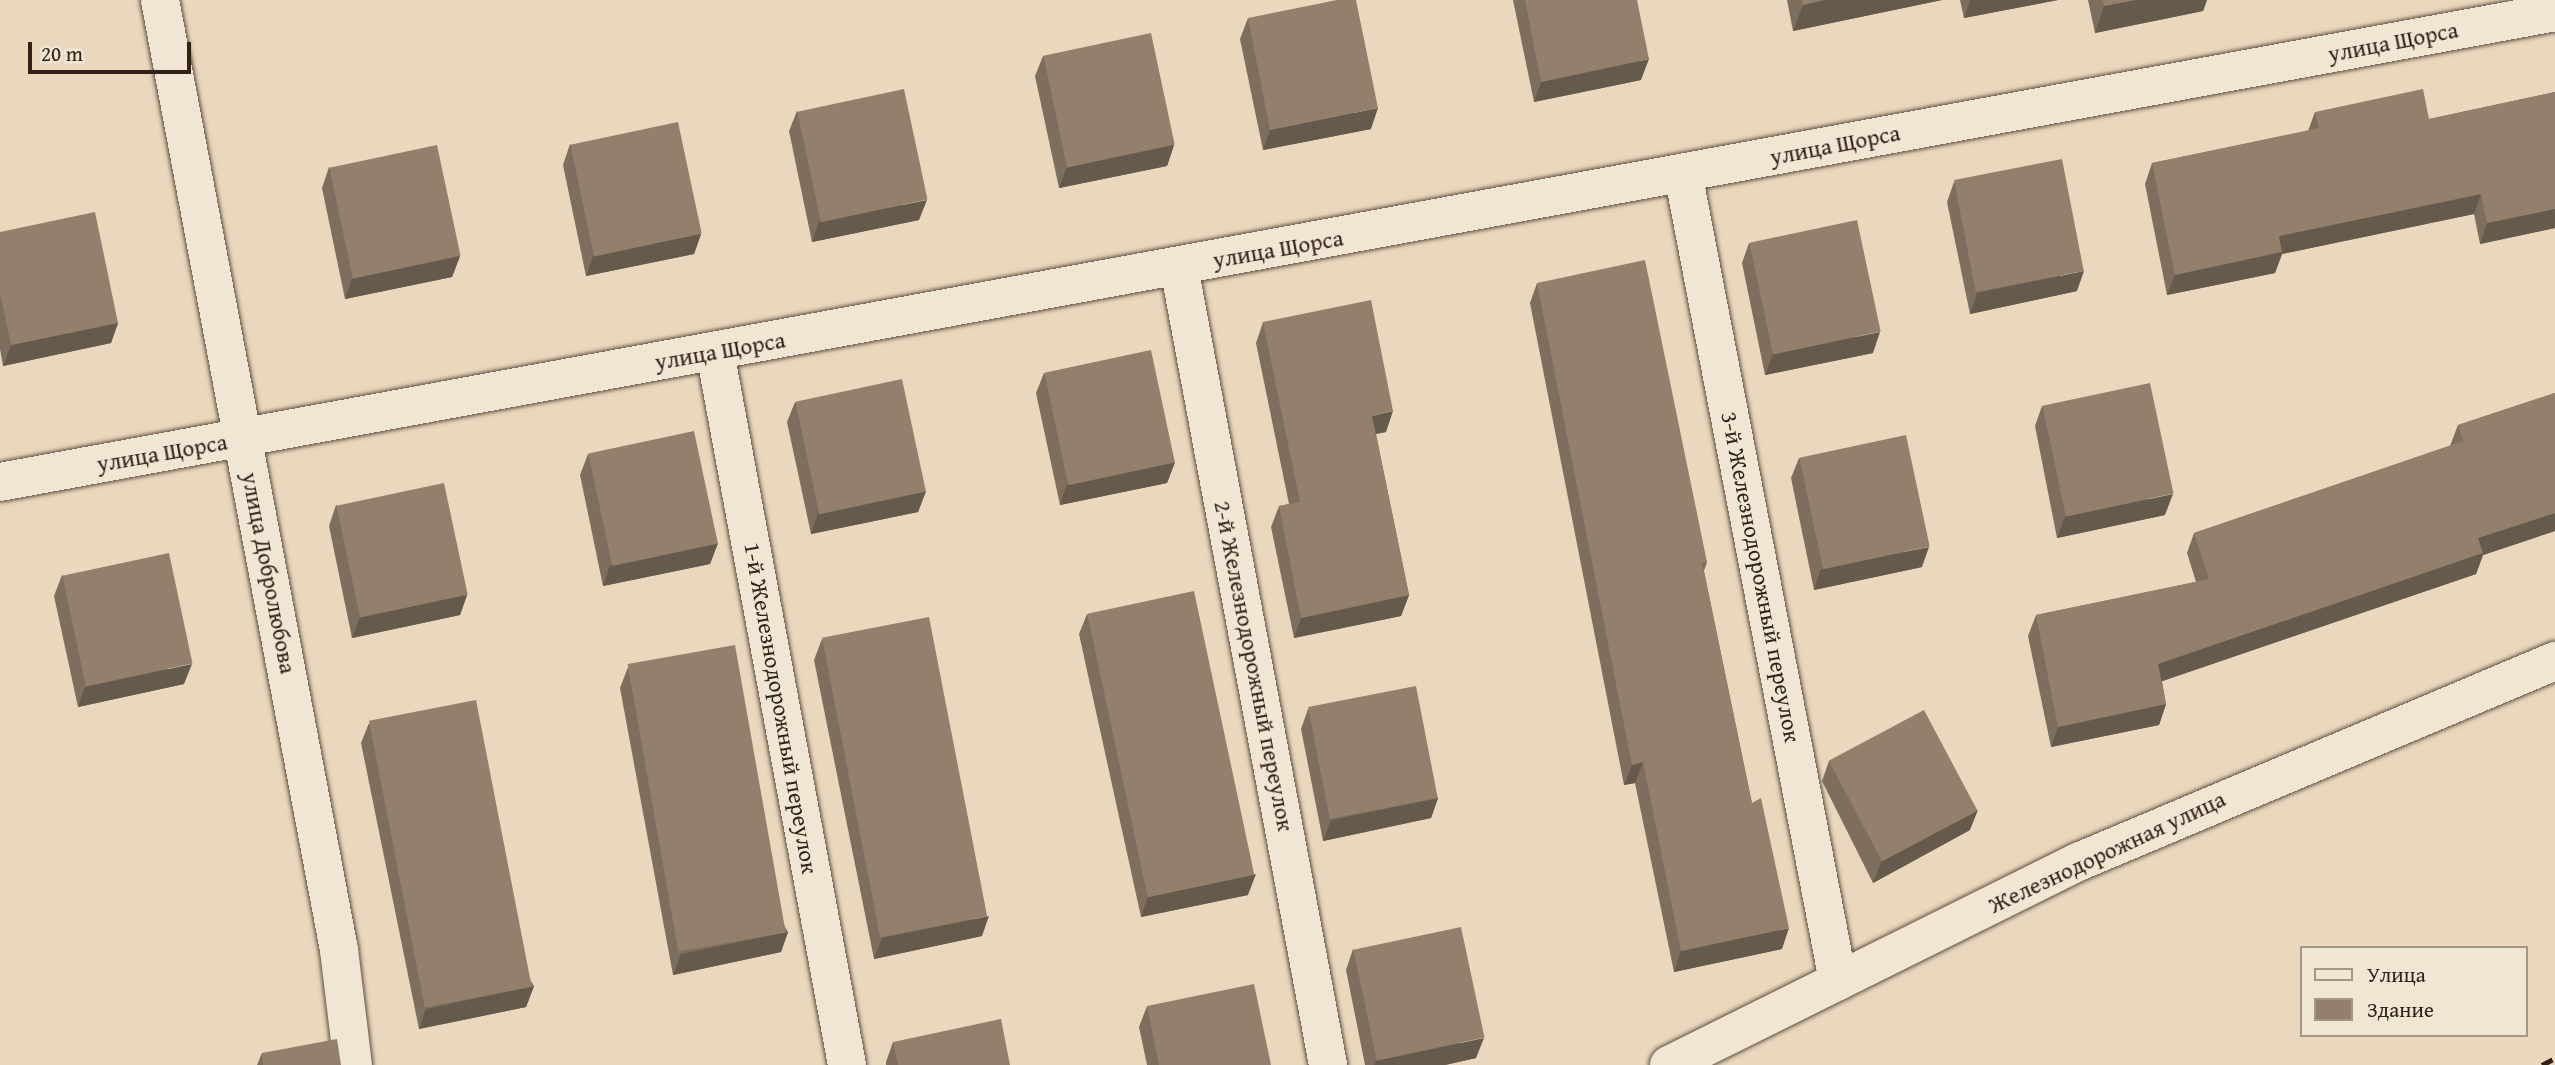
<!DOCTYPE html>
<meta charset="utf-8">
<style>
body{margin:0}
#map{position:relative;width:2555px;height:1065px;overflow:hidden;background:#e9d8bd;font-family:"Gentium Book Plus",serif}
div>[style]{position:absolute}
[style*='--x']{left:calc(var(--x)*1px);top:calc(var(--y)*1px);width:calc(var(--w)*1px);rotate:calc(var(--a)*1deg)}
.roads{filter:drop-shadow(0 0 2px #604e40) drop-shadow(0 0 2px #604e40)}
.street>*{height:38px;margin:-19px;padding:0 19px;transform-origin:19px;border-radius:19px;background:#f1e6d4}
.rail>*{height:5px;margin-top:-2.5px;transform-origin:0;background:repeating-linear-gradient(90deg,#332017 0 12px,transparent 0 24px)}
.wall>*{inset:0;background:#7e6e5e}
.shaded-wall>*{inset:0;background:#665a4c}
.building>*{inset:0;background:#92806d;transform-origin:0 0}
span{translate:-50% -50%;white-space:nowrap;text-align:center;line-height:1.15;-webkit-text-stroke:6px #f1e6d4;paint-order:stroke}
.street-label{font-size:23px;color:#332017}
.legend{position:absolute;left:2300px;top:946px;width:228px;height:91px;box-sizing:border-box;background:#f1e6d4;border:2px solid #a59788;margin:0;padding:9px 12px;list-style:none;font-size:21px;color:#332017}
.legend li{display:flex;align-items:center;gap:14px;height:35px}
.legend b{width:35px;border:2px solid #a59788}
.scale{position:absolute;left:28px;top:42px;width:163px;height:32px;box-sizing:border-box;border:4px solid #332017;border-top:0;padding-left:9px;font-size:21px;line-height:24px;white-space:nowrap;color:#332017;-webkit-text-stroke:5px #f1e6d4;paint-order:stroke}
</style>
<div id="map">
<div class="roads">
<div class="street">
<div style="--x:160;--y:0;--w:967;--a:79.33"></div>
<div style="--x:339;--y:950;--w:116;--a:83.1"></div>
<div style="--x:1683;--y:173;--w:823;--a:79.14"></div>
<div style="--x:1179;--y:267;--w:812;--a:79.42"></div>
<div style="--x:715;--y:352;--w:725;--a:79.51"></div>
<div style="--x:0;--y:482;--w:2598;--a:-10.42"></div>
<div style="--x:1669;--y:1065;--w:457;--a:-26.4"></div>
<div style="--x:2078;--y:862;--w:518;--a:-22.85"></div>
</div>
</div>
<div class="rail">
<div style="--x:2542;--y:1065;--w:15;--a:-28"></div>
</div>
<div class="wall">
<div style="clip-path:polygon(1513px 0,1637px 0,1641px 80px,1534px 102px)"></div>
<div style="clip-path:polygon(1787px 0,1942px 0,1793px 31px)"></div>
<div style="clip-path:polygon(1960px 0,2058px 0,1964px 18px)"></div>
<div style="clip-path:polygon(2088px 0,2207px 0,2203px 11px,2095px 33px)"></div>
<div style="clip-path:polygon(1248px 18px,1371px 129px,1263px 150px,1240px 39px)"></div>
<div style="clip-path:polygon(1043px 56px,1174px 145px,1167px 166px,1059px 188px,1035px 76px)"></div>
<div style="clip-path:polygon(2555px 92px,2555px 228px,2480px 244px,2474px 214px,2282px 254px,2275px 273px,2167px 295px,2145px 184px,2152px 163px,2308px 131px,2315px 112px,2429px 119px)"></div>
<div style="clip-path:polygon(797px 111px,919px 220px,812px 242px,789px 131px)"></div>
<div style="clip-path:polygon(570px 144px,701px 234px,694px 254px,586px 276px,563px 165px)"></div>
<div style="clip-path:polygon(329px 167px,460px 256px,452px 277px,345px 299px,322px 188px)"></div>
<div style="clip-path:polygon(1954px 182px,2077px 291px,1970px 314px,1947px 202px)"></div>
<div style="clip-path:polygon(0 232px,118px 323px,111px 343px,3px 366px,0 349px)"></div>
<div style="clip-path:polygon(1749px 243px,1873px 353px,1765px 375px,1742px 263px)"></div>
<div style="clip-path:polygon(1537px 283px,1707px 562px,1704px 571px,1782px 949px,1674px 972px,1635px 783px,1624px 785px,1530px 303px)"></div>
<div style="clip-path:polygon(1263px 322px,1386px 432px,1376px 434px,1409px 595px,1401px 616px,1294px 638px,1271px 527px,1279px 506px,1289px 504px,1256px 343px)"></div>
<div style="clip-path:polygon(1044px 373px,1175px 462px,1167px 483px,1060px 505px,1036px 393px)"></div>
<div style="clip-path:polygon(2555px 393px,2555px 531px,2483px 555px,2476px 574px,2162px 681px,2166px 704px,2159px 725px,2051px 747px,2028px 636px,2036px 615px,2196px 582px,2187px 553px,2194px 533px,2450px 446px,2458px 425px)"></div>
<div style="clip-path:polygon(795px 402px,926px 491px,918px 512px,811px 534px,787px 422px)"></div>
<div style="clip-path:polygon(2042px 406px,2165px 515px,2057px 538px,2035px 426px)"></div>
<div style="clip-path:polygon(588px 454px,718px 543px,710px 564px,603px 586px,580px 475px)"></div>
<div style="clip-path:polygon(1799px 458px,1922px 567px,1814px 590px,1791px 478px)"></div>
<div style="clip-path:polygon(336px 505px,467px 595px,460px 615px,352px 638px,329px 526px)"></div>
<div style="clip-path:polygon(62px 575px,184px 684px,78px 707px,54px 596px)"></div>
<div style="clip-path:polygon(1087px 614px,1248px 895px,1141px 917px,1079px 634px)"></div>
<div style="clip-path:polygon(822px 639px,982px 936px,874px 959px,814px 660px)"></div>
<div style="clip-path:polygon(628px 667px,788px 932px,781px 952px,673px 975px,620px 688px)"></div>
<div style="clip-path:polygon(1308px 709px,1438px 798px,1431px 818px,1323px 841px,1301px 729px)"></div>
<div style="clip-path:polygon(369px 723px,534px 986px,526px 1007px,419px 1029px,361px 743px)"></div>
<div style="clip-path:polygon(1829px 761px,1970px 830px,1873px 883px,1822px 781px)"></div>
<div style="clip-path:polygon(1353px 949px,1476px 1058px,1445px 1065px,1365px 1065px,1346px 970px)"></div>
<div style="clip-path:polygon(1147px 1006px,1271px 1065px,1147px 1065px,1139px 1027px)"></div>
<div style="clip-path:polygon(893px 1042px,1010px 1065px,886px 1065px,886px 1062px)"></div>
<div style="clip-path:polygon(262px 1053px,341px 1065px,257px 1065px)"></div>
</div>
<div class="shaded-wall">
<div style="clip-path:polygon(1824px 0,1942px 0,1793px 31px,1803px 5px)"></div>
<div style="clip-path:polygon(1970px 0,2058px 0,1964px 18px)"></div>
<div style="clip-path:polygon(2136px 0,2207px 0,2203px 11px,2095px 33px,2104px 6px)"></div>
<div style="clip-path:polygon(1649px 59px,1641px 80px,1534px 102px,1541px 82px)"></div>
<div style="clip-path:polygon(1378px 108px,1371px 129px,1263px 150px,1270px 130px)"></div>
<div style="clip-path:polygon(1174px 145px,1167px 166px,1059px 188px,1067px 167px)"></div>
<div style="clip-path:polygon(2481px 194px,2474px 214px,2282px 254px,2275px 273px,2167px 295px,2175px 275px,2279px 236px)"></div>
<div style="clip-path:polygon(927px 200px,919px 220px,812px 242px,819px 222px)"></div>
<div style="clip-path:polygon(2555px 209px,2555px 228px,2480px 244px,2487px 223px)"></div>
<div style="clip-path:polygon(701px 234px,694px 254px,586px 276px,593px 256px)"></div>
<div style="clip-path:polygon(460px 256px,452px 277px,345px 299px,352px 279px)"></div>
<div style="clip-path:polygon(2084px 271px,2077px 291px,1970px 314px,1977px 293px)"></div>
<div style="clip-path:polygon(118px 323px,111px 343px,3px 366px,11px 345px)"></div>
<div style="clip-path:polygon(1880px 332px,1873px 353px,1765px 375px,1773px 354px)"></div>
<div style="clip-path:polygon(1393px 411px,1386px 432px,1365px 436px,1372px 416px)"></div>
<div style="clip-path:polygon(1175px 462px,1167px 483px,1060px 505px,1067px 484px)"></div>
<div style="clip-path:polygon(926px 491px,918px 512px,811px 534px,818px 513px)"></div>
<div style="clip-path:polygon(2173px 494px,2165px 515px,2057px 538px,2065px 517px)"></div>
<div style="clip-path:polygon(2555px 513px,2555px 531px,2483px 555px,2476px 574px,2151px 685px,2158px 664px,2478px 538px)"></div>
<div style="clip-path:polygon(718px 543px,710px 564px,603px 586px,610px 565px)"></div>
<div style="clip-path:polygon(1929px 547px,1922px 567px,1814px 590px,1821px 569px)"></div>
<div style="clip-path:polygon(467px 595px,460px 615px,352px 638px,360px 617px)"></div>
<div style="clip-path:polygon(1409px 595px,1401px 616px,1294px 638px,1301px 618px)"></div>
<div style="clip-path:polygon(192px 664px,184px 684px,78px 707px,85px 687px)"></div>
<div style="clip-path:polygon(2166px 704px,2159px 725px,2051px 747px,2058px 727px)"></div>
<div style="clip-path:polygon(1643px 762px,1635px 783px,1624px 785px,1632px 765px)"></div>
<div style="clip-path:polygon(1438px 798px,1431px 818px,1323px 841px,1331px 820px)"></div>
<div style="clip-path:polygon(1978px 810px,1970px 830px,1873px 883px,1881px 862px)"></div>
<div style="clip-path:polygon(1256px 874px,1248px 895px,1141px 917px,1148px 897px)"></div>
<div style="clip-path:polygon(989px 916px,982px 936px,874px 959px,882px 938px)"></div>
<div style="clip-path:polygon(1789px 928px,1782px 949px,1674px 972px,1681px 951px)"></div>
<div style="clip-path:polygon(788px 932px,781px 952px,673px 975px,681px 954px)"></div>
<div style="clip-path:polygon(534px 986px,526px 1007px,419px 1029px,426px 1009px)"></div>
<div style="clip-path:polygon(1484px 1038px,1476px 1058px,1445px 1065px,1374px 1065px,1376px 1061px)"></div>
</div>
<div class="building">
<div style="clip-path:polygon(1337px 0,1356px 0,1378px 108px,1270px 130px,1248px 18px)"></div>
<div style="clip-path:polygon(1525px 0,1637px 0,1649px 59px,1541px 82px)"></div>
<div style="clip-path:polygon(1802px 0,1824px 0,1803px 5px)"></div>
<div style="clip-path:polygon(2103px 0,2136px 0,2104px 6px)"></div>
<div style="left:1151px;top:33px;width:114px;height:110px;rotate:78deg"></div>
<div style="left:904px;top:89px;width:113px;height:109px;rotate:78deg"></div>
<div style="clip-path:polygon(2423px 89px,2429px 119px,2555px 92px,2555px 209px,2487px 223px,2481px 194px,2279px 236px,2282px 252px,2175px 275px,2152px 163px,2319px 128px,2315px 112px)"></div>
<div style="left:678px;top:122px;width:114px;height:110px;rotate:78deg"></div>
<div style="left:437px;top:145px;width:113px;height:110px;rotate:78deg"></div>
<div style="left:2062px;top:159px;width:114px;height:110px;rotate:79deg"></div>
<div style="clip-path:polygon(95px 212px,118px 323px,11px 345px,0 293px,0 232px)"></div>
<div style="left:1857px;top:220px;width:114px;height:110px;rotate:78deg"></div>
<div style="clip-path:polygon(1645px 260px,1707px 562px,1702px 563px,1752px 803px,1761px 798px,1789px 928px,1681px 951px,1643px 762px,1632px 765px,1537px 283px)"></div>
<div style="clip-path:polygon(1371px 300px,1393px 411px,1372px 416px,1409px 595px,1301px 618px,1279px 506px,1300px 502px,1263px 322px)"></div>
<div style="left:1151px;top:350px;width:115px;height:109px;rotate:78deg"></div>
<div style="left:902px;top:379px;width:115px;height:109px;rotate:78deg"></div>
<div style="left:2150px;top:383px;width:113px;height:110px;rotate:78deg"></div>
<div style="clip-path:polygon(2555px 393px,2555px 513px,2478px 538px,2483px 553px,2158px 664px,2166px 704px,2058px 727px,2036px 615px,2209px 579px,2194px 533px,2463px 441px,2458px 425px)"></div>
<div style="left:694px;top:431px;width:115px;height:108px;rotate:78deg"></div>
<div style="left:1906px;top:435px;width:114px;height:109px;rotate:78deg"></div>
<div style="left:444px;top:483px;width:114px;height:110px;rotate:78deg"></div>
<div style="left:169px;top:553px;width:113px;height:109px;rotate:78deg"></div>
<div style="left:1194px;top:591px;width:290px;height:109px;rotate:78deg"></div>
<div style="left:929px;top:617px;width:305px;height:109px;rotate:79deg"></div>
<div style="left:735px;top:645px;width:292px;height:109px;rotate:80deg"></div>
<div style="left:1416px;top:686px;width:114px;height:110px;rotate:79deg"></div>
<div style="left:476px;top:700px;width:292px;height:109px;rotate:79deg"></div>
<div style="left:1924px;top:710px;width:114px;height:108px;rotate:62deg"></div>
<div style="left:1461px;top:927px;width:113px;height:110px;rotate:78deg"></div>
<div style="clip-path:polygon(1254px 984px,1271px 1065px,1159px 1065px,1147px 1006px)"></div>
<div style="clip-path:polygon(1001px 1019px,1010px 1065px,898px 1065px,893px 1042px)"></div>
<div style="clip-path:polygon(337px 1039px,341px 1065px,263px 1065px,262px 1053px)"></div>
</div>
<div class="street-label">
<span style="left:2393px;top:42px;rotate:-11deg">улица Щорса</span>
<span style="left:1835px;top:145px;rotate:-11deg">улица Щорса</span>
<span style="left:1278px;top:249px;rotate:-10deg">улица Щорса</span>
<span style="left:720px;top:351px;rotate:-10deg">улица Щорса</span>
<span style="left:162px;top:453px;rotate:-10deg">улица Щорса</span>
<span style="left:269px;top:573px;rotate:79deg">улица Добролюбова</span>
<span style="left:1761px;top:577px;rotate:79deg">3-й Железнодорожный переулок</span>
<span style="left:1254px;top:666px;rotate:79deg">2-й Железнодорожный переулок</span>
<span style="left:781px;top:708px;rotate:80deg">1-й Железнодорожный переулок</span>
<span style="left:2107px;top:852px;rotate:-25deg">Железнодорожная улица</span>
</div>
<ul class="legend">
<li><b style="height:9px;background:#f1e6d4"></b>Улица</li>
<li><b style="height:19px;background:#92806d"></b>Здание</li>
</ul>
<div class="scale">20 m</div>
</div>
